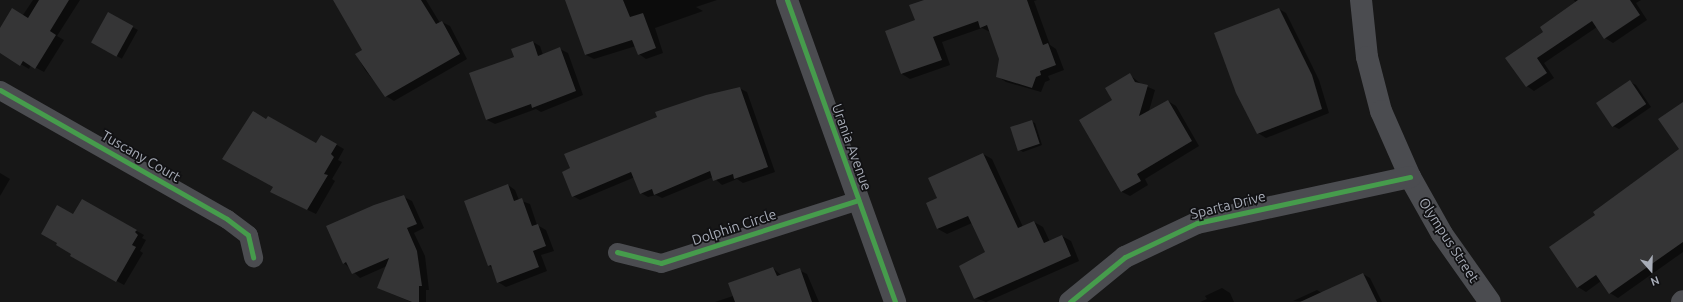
<!DOCTYPE html>
<style>
body{margin:0}
#map{position:relative;width:1683px;height:302px;overflow:hidden;background:#171717;font-family:Ubuntu,sans-serif}
div>[style]{position:absolute}
[style*='--x']{left:calc(var(--x)*1px);top:calc(var(--y)*1px);width:calc(var(--w)*1px);rotate:calc(var(--a)*1deg)}
.shadow>*{inset:0;background:#0007;transform-origin:0 0}
.building>*{inset:0;background:#353536;transform-origin:0 0}
.minor>*{height:19px;margin:-9.5px;padding:0 9.5px;transform-origin:9.5px;border-radius:9.5px;background:#4b4c50}
.tertiary>*{height:22px;margin:-11px;padding:0 11px;transform-origin:11px;border-radius:11px;background:#4b4c50}
.cycleway>*{height:5px;margin:-2.5px;padding:0 2.5px;transform-origin:2.5px;border-radius:2.5px;background:#469c4c}
span{translate:-50% -50%;white-space:nowrap;text-align:center;line-height:1.15;-webkit-text-stroke:3.5px #111113;paint-order:stroke}
.street-label{font-size:14px;color:#a8adb8}
.north{position:absolute;left:1631px;top:250px;width:40px;height:40px;-webkit-text-stroke:3px #111113;paint-order:stroke;rotate:160deg;font-size:11px;font-weight:700;line-height:16px;text-align:center;color:#a8adb8}
.north::after{content:'';display:block;margin:auto;width:14px;height:18px;background:#a8adb8;clip-path:polygon(50% 0,100% 100%,50% 72%,0 100%)}
</style>
<div id="map">
<div class="shadow">
<div style="clip-path:polygon(33px 0,80px 0,57px 36px,64px 40px,44px 72px,31px 65px,29px 69px,0 52px,0 30px,23px 15px)"></div>
<div style="clip-path:polygon(334px 0,426px 0,440px 23px,442px 22px,450px 26px,467px 59px,394px 101px,386px 96px,365px 70px,356px 54px,363px 50px)"></div>
<div style="clip-path:polygon(566px 0,717px 0,696px 7px,703px 11px,655px 28px,663px 53px,646px 59px,639px 54px,636px 46px,594px 59px,586px 55px)"></div>
<div style="clip-path:polygon(927px 0,1037px 0,1034px 1px,1050px 45px,1056px 49px,1064px 70px,1048px 76px,1050px 80px,1045px 82px,1041px 92px,1006px 82px,997px 76px,1000px 59px,990px 32px,982px 28px,942px 42px,950px 65px,910px 79px,902px 74px,916px 21px)"></div>
<div style="clip-path:polygon(1574px 0,1641px 0,1636px 3px,1647px 20px,1613px 43px,1605px 38px,1597px 27px,1544px 63px,1554px 78px,1534px 91px,1527px 86px,1545px 32px,1576px 3px)"></div>
<div style="clip-path:polygon(1279px 9px,1286px 13px,1319px 80px,1329px 113px,1266px 138px,1258px 133px)"></div>
<div style="left:109px;top:14px;width:33px;height:33px;rotate:29deg"></div>
<div style="clip-path:polygon(533px 42px,540px 46px,543px 55px,560px 49px,568px 53px,583px 95px,541px 112px,536px 109px,495px 124px,487px 120px,470px 74px,515px 58px)"></div>
<div style="clip-path:polygon(1130px 75px,1141px 84px,1155px 90px,1149px 111px,1168px 101px,1176px 106px,1199px 146px,1145px 179px,1148px 185px,1130px 196px,1122px 192px,1080px 120px,1114px 100px)"></div>
<div style="clip-path:polygon(1630px 82px,1636px 85px,1651px 107px,1619px 129px,1613px 126px,1598px 104px)"></div>
<div style="clip-path:polygon(739px 88px,747px 92px,775px 172px,743px 183px,737px 179px,722px 185px,713px 177px,662px 198px,656px 195px,648px 197px,641px 193px,635px 177px,580px 200px,573px 196px)"></div>
<div style="clip-path:polygon(267px 120px,316px 145px,321px 136px,344px 149px,338px 160px,342px 162px,332px 179px,335px 181px,316px 214px,279px 196px,274px 187px)"></div>
<div style="clip-path:polygon(1032px 122px,1035px 123px,1042px 145px,1023px 152px,1020px 150px)"></div>
<div style="clip-path:polygon(1683px 147px,1683px 252px,1618px 298px,1610px 293px,1601px 281px,1586px 292px,1578px 287px,1597px 216px)"></div>
<div style="clip-path:polygon(983px 154px,992px 159px,1023px 227px,1034px 222px,1043px 227px,1050px 242px,1062px 236px,1071px 241px,1079px 261px,986px 302px,975px 298px,987px 253px,972px 223px,947px 234px,938px 229px,927px 204px,939px 199px)"></div>
<div style="clip-path:polygon(0 173px,10px 179px,0 196px)"></div>
<div style="clip-path:polygon(508px 185px,515px 190px,519px 200px,530px 204px,537px 225px,546px 230px,554px 251px,541px 255px,547px 271px,506px 287px,498px 282px,493px 268px,489px 266px)"></div>
<div style="clip-path:polygon(404px 197px,412px 201px,424px 228px,414px 233px,425px 256px,429px 290px,426px 290px,426px 302px,411px 302px,378px 288px,387px 266px,360px 278px,344px 263px)"></div>
<div style="clip-path:polygon(83px 201px,144px 235px,142px 238px,146px 240px,140px 251px,143px 253px,124px 285px,72px 256px,74px 216px)"></div>
<div style="clip-path:polygon(773px 268px,782px 276px,799px 270px,807px 274px,819px 302px,715px 302px,733px 296px)"></div>
<div style="clip-path:polygon(1363px 274px,1370px 278px,1382px 302px,1293px 301px,1317px 290px,1322px 293px)"></div>
<div style="clip-path:polygon(1222px 288px,1230px 293px,1234px 302px,1200px 302px,1207px 299px,1205px 296px)"></div>
</div>
<div class="building">
<div style="clip-path:polygon(39px 0,69px 0,50px 31px,56px 35px,35px 69px,23px 61px,20px 66px,0 53px,0 28px,12px 8px,28px 18px)"></div>
<div style="clip-path:polygon(333px 0,421px 0,436px 24px,442px 21px,460px 54px,385px 97px,355px 54px,362px 50px)"></div>
<div style="clip-path:polygon(565px 0,623px 0,630px 17px,643px 13px,656px 48px,638px 55px,632px 40px,585px 55px)"></div>
<div style="clip-path:polygon(924px 0,1027px 0,1043px 45px,1048px 43px,1056px 65px,1040px 71px,1041px 75px,1036px 77px,1032px 88px,996px 77px,999px 59px,987px 25px,980px 28px,978px 21px,933px 37px,942px 60px,901px 74px,885px 31px,915px 20px,909px 5px)"></div>
<div style="clip-path:polygon(1578px 0,1630px 0,1640px 15px,1604px 39px,1592px 21px,1537px 58px,1547px 73px,1526px 87px,1505px 58px,1543px 32px,1540px 27px)"></div>
<div style="clip-path:polygon(1279px 8px,1312px 75px,1322px 109px,1257px 134px,1236px 93px,1214px 33px)"></div>
<div style="left:108px;top:12px;width:29px;height:35px;rotate:29deg"></div>
<div style="clip-path:polygon(533px 41px,538px 56px,560px 47px,576px 91px,532px 108px,531px 104px,486px 120px,469px 73px,514px 57px,511px 49px)"></div>
<div style="clip-path:polygon(1130px 73px,1135px 82px,1148px 85px,1139px 116px,1168px 100px,1192px 141px,1137px 174px,1141px 181px,1121px 192px,1079px 120px,1112px 100px,1105px 88px)"></div>
<div style="left:1630px;top:80px;width:29px;height:41px;rotate:56deg"></div>
<div style="clip-path:polygon(740px 87px,768px 167px,734px 179px,733px 174px,713px 181px,710px 171px,654px 195px,652px 189px,640px 194px,631px 172px,572px 197px,562px 172px,570px 168px,564px 154px,657px 117px,655px 112px,706px 95px)"></div>
<div style="clip-path:polygon(1683px 102px,1683px 242px,1609px 294px,1596px 275px,1577px 288px,1549px 247px,1595px 215px,1593px 212px,1679px 149px,1658px 119px)"></div>
<div style="clip-path:polygon(253px 111px,266px 119px,268px 116px,316px 143px,321px 135px,337px 144px,331px 154px,334px 157px,324px 174px,328px 175px,307px 210px,270px 192px,273px 187px,222px 159px)"></div>
<div style="left:1032px;top:120px;width:25px;height:23px;rotate:72deg"></div>
<div style="clip-path:polygon(983px 153px,1018px 228px,1034px 221px,1044px 243px,1062px 235px,1071px 256px,974px 299px,959px 266px,985px 252px,968px 216px,937px 229px,926px 203px,937px 198px,928px 178px)"></div>
<div style="clip-path:polygon(508px 184px,514px 201px,522px 198px,532px 226px,538px 224px,546px 246px,533px 251px,539px 267px,497px 283px,491px 265px,488px 266px,464px 201px)"></div>
<div style="clip-path:polygon(404px 195px,417px 224px,407px 228px,417px 251px,422px 286px,419px 286px,419px 302px,412px 302px,377px 288px,389px 258px,352px 274px,346px 262px,343px 264px,326px 226px,374px 205px)"></div>
<div style="clip-path:polygon(82px 199px,137px 230px,135px 232px,138px 235px,132px 245px,136px 247px,116px 282px,70px 256px,71px 254px,56px 245px,57px 243px,41px 234px,57px 205px,73px 214px)"></div>
<div style="clip-path:polygon(773px 267px,777px 276px,800px 268px,812px 302px,735px 302px,728px 283px)"></div>
<div style="clip-path:polygon(1363px 273px,1377px 302px,1300px 302px)"></div>
</div>
<div class="minor">
<div style="--x:0;--y:90;--w:261;--a:29.6"></div>
<div style="--x:227;--y:219;--w:26;--a:37"></div>
<div style="--x:248;--y:235;--w:23;--a:77"></div>
<div style="--x:617;--y:252;--w:45;--a:14"></div>
<div style="--x:661;--y:263;--w:207;--a:-17.7"></div>
</div>
<div class="tertiary">
<div style="--x:787;--y:0;--w:321;--a:70.3"></div>
<div style="--x:1361;--y:0;--w:57;--a:84"></div>
<div style="--x:1367;--y:57;--w:56;--a:75.5"></div>
<div style="--x:1381;--y:111;--w:72;--a:66.3"></div>
<div style="--x:1410;--y:177;--w:65;--a:60.7"></div>
<div style="--x:1442;--y:234;--w:83;--a:54.8"></div>
<div style="--x:1070;--y:302;--w:71;--a:-39.3"></div>
<div style="--x:1125;--y:257;--w:80;--a:-25.3"></div>
<div style="--x:1197;--y:223;--w:218;--a:-12.2"></div>
<div style="--x:1682;--y:302;--w:1;--a:-45"></div>
</div>
<div class="cycleway">
<div style="--x:787;--y:0;--w:321;--a:70.3"></div>
<div style="--x:0;--y:90;--w:261;--a:29.6"></div>
<div style="--x:227;--y:219;--w:26;--a:37"></div>
<div style="--x:248;--y:235;--w:23;--a:77"></div>
<div style="--x:617;--y:252;--w:45;--a:14"></div>
<div style="--x:661;--y:263;--w:207;--a:-17.7"></div>
<div style="--x:1070;--y:302;--w:71;--a:-39.3"></div>
<div style="--x:1125;--y:257;--w:80;--a:-25.3"></div>
<div style="--x:1197;--y:223;--w:218;--a:-12.2"></div>
</div>
<div class="street-label">
<span style="left:852px;top:147px;rotate:70deg">Urania Avenue</span>
<span style="left:141px;top:156px;rotate:30deg">Tuscany Court</span>
<span style="left:1228px;top:205px;rotate:-14deg">Sparta Drive</span>
<span style="left:734px;top:227px;rotate:-18deg">Dolphin Circle</span>
<span style="left:1449px;top:240px;rotate:57deg">Olympus Street</span>
</div>
<div class="north">N</div>
</div>
